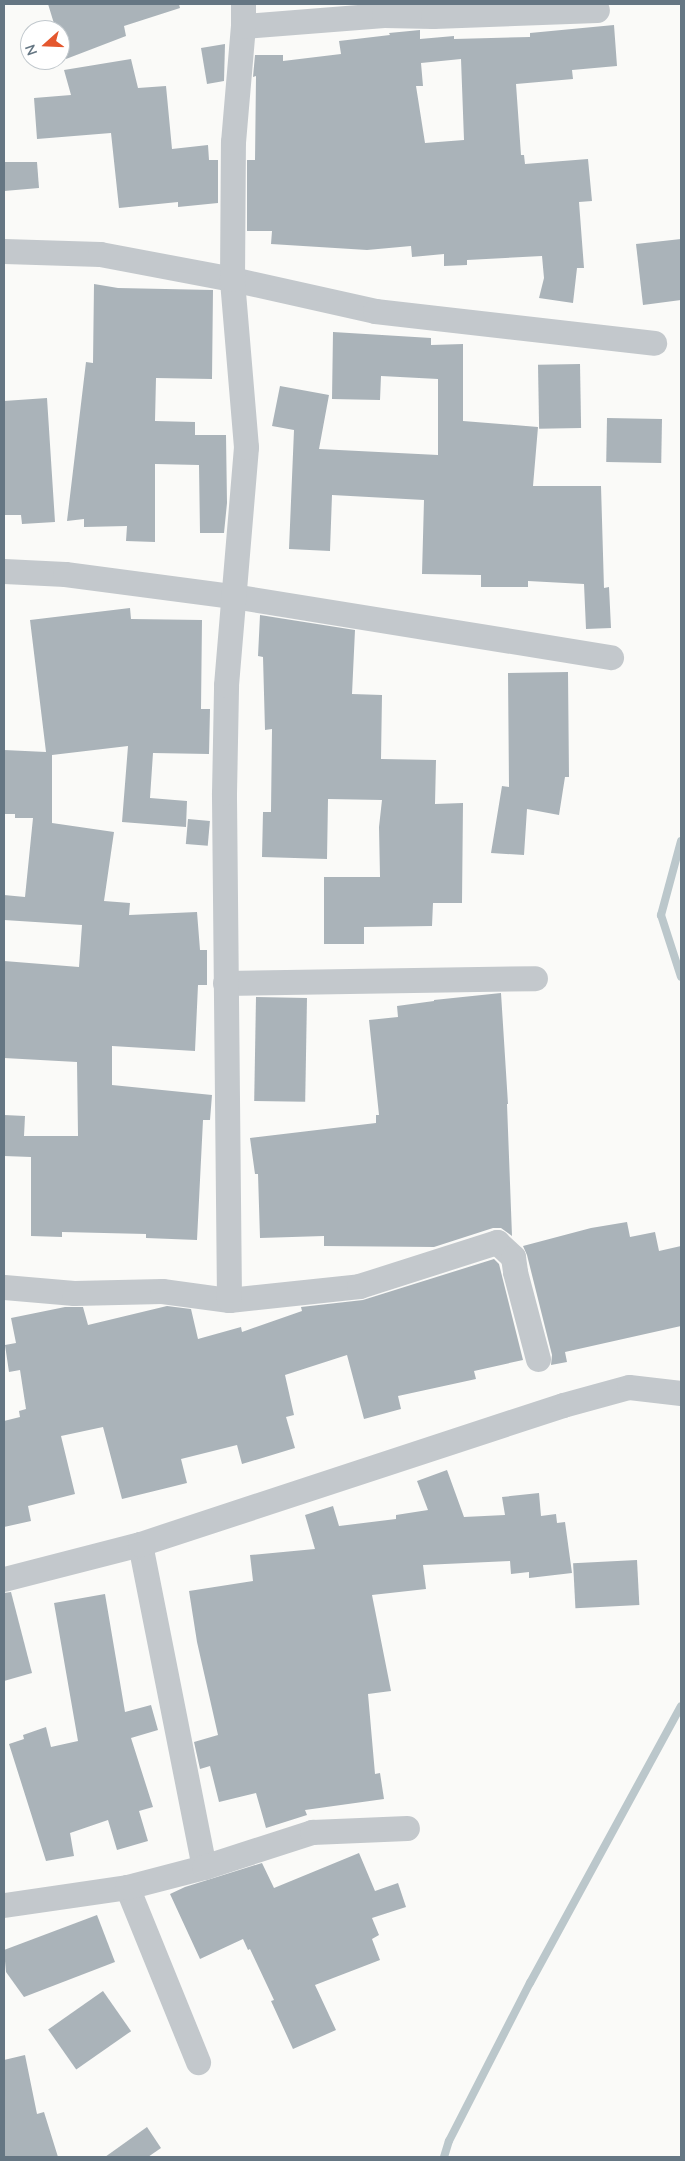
<!DOCTYPE html>
<style>
body{margin:0}
#map{position:relative;width:685px;height:2161px;overflow:hidden;background:#fafaf8;font-family:"Nunito Sans",sans-serif}
div>[style]{position:absolute}
[style*='--x']{left:calc(var(--x)*1px);top:calc(var(--y)*1px);width:calc(var(--w)*1px);rotate:calc(var(--a)*1deg)}
.stream>*{height:8px;margin:-4px;padding:0 4px;transform-origin:4px;border-radius:4px;background:#bbc7cb}
.building>*{inset:0;background:#aab3b9;transform-origin:0 0}
.street>*{height:25px;margin:-12.5px;padding:0 12.5px;transform-origin:12.5px;border-radius:12.5px;background:#c3c8cc}
span{translate:-50% -50%;white-space:nowrap;text-align:center;line-height:1.15;-webkit-text-stroke:5px #fff;paint-order:stroke}
.frame{position:absolute;inset:0;border:5px solid #657683;pointer-events:none}
.north{position:absolute;left:20px;top:20px;width:50px;height:50px;box-sizing:border-box;background:#fff;border:1px solid #c1c8cd;border-radius:50%;rotate:250deg;font-size:14px;font-weight:700;line-height:20px;text-align:center;color:#657683}
.north::after{content:'';display:block;margin:auto;width:18px;height:22px;background:#e4572e;clip-path:polygon(50% 0,100% 100%,50% 72%,0 100%)}
</style>
<div id="map">
<div class="stream">
<div style="--x:681;--y:841;--w:77;--a:105.1"></div>
<div style="--x:661;--y:915;--w:65;--a:72.1"></div>
<div style="--x:444;--y:2157;--w:17;--a:-73"></div>
<div style="--x:449;--y:2141;--w:178;--a:-62.9"></div>
<div style="--x:530;--y:1983;--w:315;--a:-61.4"></div>
</div>
<div class="building">
<div style="clip-path:polygon(48px 4px,179px 4px,180px 8px,124px 26px,126px 36px,66px 59px,60px 41px,60px 30px,56px 30px)"></div>
<div style="clip-path:polygon(evenodd,614px 25px,617px 66px,572px 70px,573px 79px,516px 84px,521px 155px,524px 155px,525px 164px,588px 159px,592px 201px,579px 202px,584px 268px,577px 268px,573px 303px,539px 298px,544px 278px,542px 256px,467px 260px,467px 265px,444px 266px,444px 254px,412px 257px,411px 246px,367px 250px,271px 244px,272px 231px,247px 231px,247px 160px,255px 160px,256px 76px,253px 77px,255px 55px,283px 55px,283px 61px,341px 54px,339px 41px,390px 35px,389px 33px,420px 30px,420px 39px,454px 36px,454px 39px,530px 37px,530px 33px,614px 25px,461px 59px,464px 140px,425px 143px,416px 86px,423px 86px,421px 63px,461px 59px)"></div>
<div style="clip-path:polygon(225px 44px,224px 81px,207px 84px,201px 48px)"></div>
<div style="clip-path:polygon(131px 59px,138px 88px,166px 86px,172px 149px,208px 145px,209px 160px,218px 160px,218px 203px,178px 207px,178px 202px,119px 208px,111px 133px,37px 139px,34px 98px,71px 95px,64px 70px)"></div>
<div style="clip-path:polygon(4px 162px,37px 162px,39px 188px,4px 191px)"></div>
<div style="clip-path:polygon(681px 239px,681px 300px,643px 305px,636px 244px)"></div>
<div style="clip-path:polygon(94px 284px,118px 288px,213px 290px,212px 379px,156px 378px,155px 421px,195px 422px,195px 435px,226px 435px,227px 503px,224px 533px,200px 533px,199px 465px,155px 464px,155px 542px,126px 541px,127px 526px,84px 527px,84px 519px,67px 521px,86px 362px,93px 363px)"></div>
<div style="clip-path:polygon(333px 332px,431px 338px,431px 345px,463px 344px,463px 421px,538px 427px,533px 486px,601px 486px,604px 588px,609px 587px,611px 628px,586px 629px,584px 584px,528px 581px,528px 587px,481px 587px,481px 575px,422px 574px,424px 500px,332px 495px,330px 551px,289px 549px,294px 430px,272px 426px,280px 386px,329px 395px,319px 449px,438px 455px,438px 379px,381px 376px,380px 400px,332px 399px)"></div>
<div style="left:580px;top:364px;width:64px;height:42px;rotate:89deg"></div>
<div style="clip-path:polygon(47px 398px,55px 522px,22px 524px,21px 515px,4px 515px,4px 401px)"></div>
<div style="left:607px;top:418px;width:55px;height:44px;rotate:1deg"></div>
<div style="clip-path:polygon(130px 608px,131px 619px,202px 620px,201px 709px,210px 709px,209px 754px,153px 753px,150px 798px,187px 801px,186px 827px,122px 822px,128px 746px,52px 755px,52px 823px,114px 832px,104px 901px,130px 903px,129px 915px,197px 912px,200px 950px,207px 950px,207px 985px,198px 985px,195px 1051px,112px 1046px,112px 1085px,212px 1095px,210px 1120px,203px 1120px,197px 1240px,146px 1238px,146px 1234px,62px 1232px,62px 1237px,31px 1236px,31px 1157px,4px 1156px,4px 1115px,25px 1116px,24px 1136px,78px 1136px,77px 1062px,4px 1058px,4px 961px,79px 967px,82px 925px,4px 920px,4px 895px,25px 897px,33px 818px,15px 818px,15px 814px,4px 814px,4px 750px,46px 752px,30px 620px)"></div>
<div style="clip-path:polygon(260px 615px,355px 630px,352px 694px,382px 695px,381px 759px,436px 760px,435px 804px,463px 803px,462px 903px,433px 903px,432px 926px,364px 927px,364px 944px,324px 944px,324px 877px,380px 877px,379px 827px,382px 800px,328px 799px,327px 859px,262px 857px,263px 812px,271px 812px,272px 729px,265px 730px,263px 657px,258px 656px)"></div>
<div style="clip-path:polygon(568px 672px,569px 777px,565px 777px,559px 815px,527px 809px,524px 855px,491px 853px,502px 786px,509px 787px,508px 673px)"></div>
<div style="left:188px;top:819px;width:22px;height:25px;rotate:5deg"></div>
<div style="clip-path:polygon(501px 993px,508px 1104px,507px 1104px,512px 1236px,501px 1228px,493px 1228px,434px 1247px,324px 1246px,324px 1236px,260px 1238px,258px 1174px,255px 1174px,250px 1138px,376px 1123px,376px 1115px,379px 1115px,369px 1020px,398px 1017px,397px 1006px,434px 1001px,434px 1000px)"></div>
<div style="left:256px;top:997px;width:51px;height:104px;rotate:1deg"></div>
<div style="clip-path:polygon(627px 1222px,630px 1237px,655px 1232px,659px 1251px,681px 1246px,681px 1326px,565px 1352px,567px 1362px,551px 1365px,552px 1355px,527px 1255px,523px 1246px,591px 1228px)"></div>
<div style="clip-path:polygon(494px 1259px,499px 1264px,523px 1360px,474px 1371px,476px 1379px,398px 1396px,401px 1409px,364px 1419px,347px 1355px,285px 1375px,294px 1415px,286px 1417px,295px 1448px,242px 1464px,237px 1445px,181px 1459px,187px 1483px,122px 1499px,103px 1427px,61px 1436px,75px 1494px,28px 1506px,31px 1521px,4px 1527px,4px 1421px,20px 1417px,19px 1411px,26px 1409px,20px 1370px,9px 1372px,5px 1345px,16px 1343px,11px 1318px,65px 1307px,83px 1307px,88px 1325px,167px 1306px,191px 1309px,198px 1339px,241px 1327px,242px 1332px,302px 1311px,301px 1307px,363px 1300px)"></div>
<div style="clip-path:polygon(447px 1470px,464px 1517px,505px 1515px,502px 1497px,539px 1493px,541px 1516px,556px 1514px,557px 1523px,565px 1522px,572px 1573px,529px 1578px,529px 1572px,511px 1574px,510px 1561px,423px 1565px,426px 1589px,372px 1595px,391px 1691px,368px 1694px,375px 1774px,380px 1773px,384px 1799px,305px 1810px,307px 1815px,266px 1828px,256px 1793px,219px 1802px,210px 1766px,200px 1769px,194px 1742px,218px 1735px,197px 1642px,189px 1591px,253px 1581px,250px 1555px,315px 1549px,305px 1515px,333px 1506px,339px 1526px,396px 1519px,396px 1515px,428px 1510px,417px 1481px)"></div>
<div style="left:637px;top:1560px;width:45px;height:64px;rotate:87deg"></div>
<div style="clip-path:polygon(11px 1592px,32px 1673px,4px 1681px,4px 1593px)"></div>
<div style="clip-path:polygon(105px 1594px,125px 1712px,151px 1705px,158px 1730px,131px 1738px,153px 1807px,139px 1811px,148px 1841px,117px 1850px,108px 1820px,70px 1833px,74px 1856px,46px 1861px,9px 1744px,24px 1739px,23px 1735px,46px 1727px,51px 1747px,78px 1741px,54px 1603px)"></div>
<div style="clip-path:polygon(359px 1853px,375px 1891px,398px 1883px,406px 1907px,372px 1918px,379px 1935px,372px 1939px,380px 1960px,315px 1985px,336px 2030px,293px 2049px,271px 2001px,274px 2000px,250px 1949px,248px 1950px,243px 1939px,200px 1959px,170px 1894px,185px 1887px,262px 1863px,274px 1888px)"></div>
<div style="clip-path:polygon(97px 1915px,115px 1962px,24px 1997px,6px 1972px,4px 1950px)"></div>
<div style="left:103px;top:1991px;width:49px;height:67px;rotate:55deg"></div>
<div style="clip-path:polygon(25px 2055px,37px 2114px,44px 2112px,58px 2157px,4px 2157px,4px 2060px)"></div>
<div style="clip-path:polygon(147px 2127px,161px 2148px,148px 2157px,105px 2157px)"></div>
</div>
<div class="street">
<div style="--x:243;--y:26;--w:141;--a:-4.5"></div>
<div style="--x:384;--y:15;--w:49;--a:1.2"></div>
<div style="--x:433;--y:16;--w:164;--a:-2.1"></div>
<div style="--x:4;--y:251;--w:96;--a:1.8"></div>
<div style="--x:100;--y:254;--w:134;--a:10.7"></div>
<div style="--x:232;--y:279;--w:147;--a:12.6"></div>
<div style="--x:375;--y:311;--w:281;--a:6.5"></div>
<div style="--x:4;--y:571;--w:61;--a:2.8"></div>
<div style="--x:65;--y:574;--w:169;--a:7.5"></div>
<div style="--x:233;--y:596;--w:383;--a:9.2"></div>
<div style="--x:225;--y:983;--w:310;--a:-0.9"></div>
<div style="--x:4;--y:1287;--w:70;--a:4.9"></div>
<div style="--x:74;--y:1293;--w:88;--a:-1.3"></div>
<div style="--x:162;--y:1291;--w:68;--a:7.7"></div>
<div style="--x:229;--y:1300;--w:131;--a:-6.1"></div>
<div style="--x:359;--y:1286;--w:145;--a:-17.7"></div>
<div style="--x:497;--y:1242;--w:22;--a:43"></div>
<div style="--x:513;--y:1257;--w:15;--a:82"></div>
<div style="--x:515;--y:1272;--w:90;--a:75.2"></div>
<div style="--x:229;--y:1300;--w:507;--a:-90.57"></div>
<div style="--x:224;--y:793;--w:108;--a:-88.9"></div>
<div style="--x:226;--y:685;--w:239;--a:-85.2"></div>
<div style="--x:246;--y:447;--w:169;--a:-94.8"></div>
<div style="--x:232;--y:279;--w:137;--a:-89.6"></div>
<div style="--x:233;--y:142;--w:116;--a:-85.1"></div>
<div style="--x:243;--y:26;--w:22;--a:-90"></div>
<div style="--x:140;--y:1544;--w:329;--a:78.8"></div>
<div style="--x:4;--y:1579;--w:140;--a:-14.4"></div>
<div style="--x:140;--y:1544;--w:445;--a:-18.2"></div>
<div style="--x:563;--y:1405;--w:68;--a:-15.3"></div>
<div style="--x:629;--y:1387;--w:52;--a:6.6"></div>
<div style="--x:127;--y:1887;--w:189;--a:67.9"></div>
<div style="--x:4;--y:1905;--w:124;--a:-8.3"></div>
<div style="--x:127;--y:1887;--w:80;--a:-14.6"></div>
<div style="--x:204;--y:1867;--w:114;--a:-18"></div>
<div style="--x:312;--y:1832;--w:95;--a:-2.4"></div>
</div>
<div class="frame"></div>
<div class="north">N</div>
</div>
